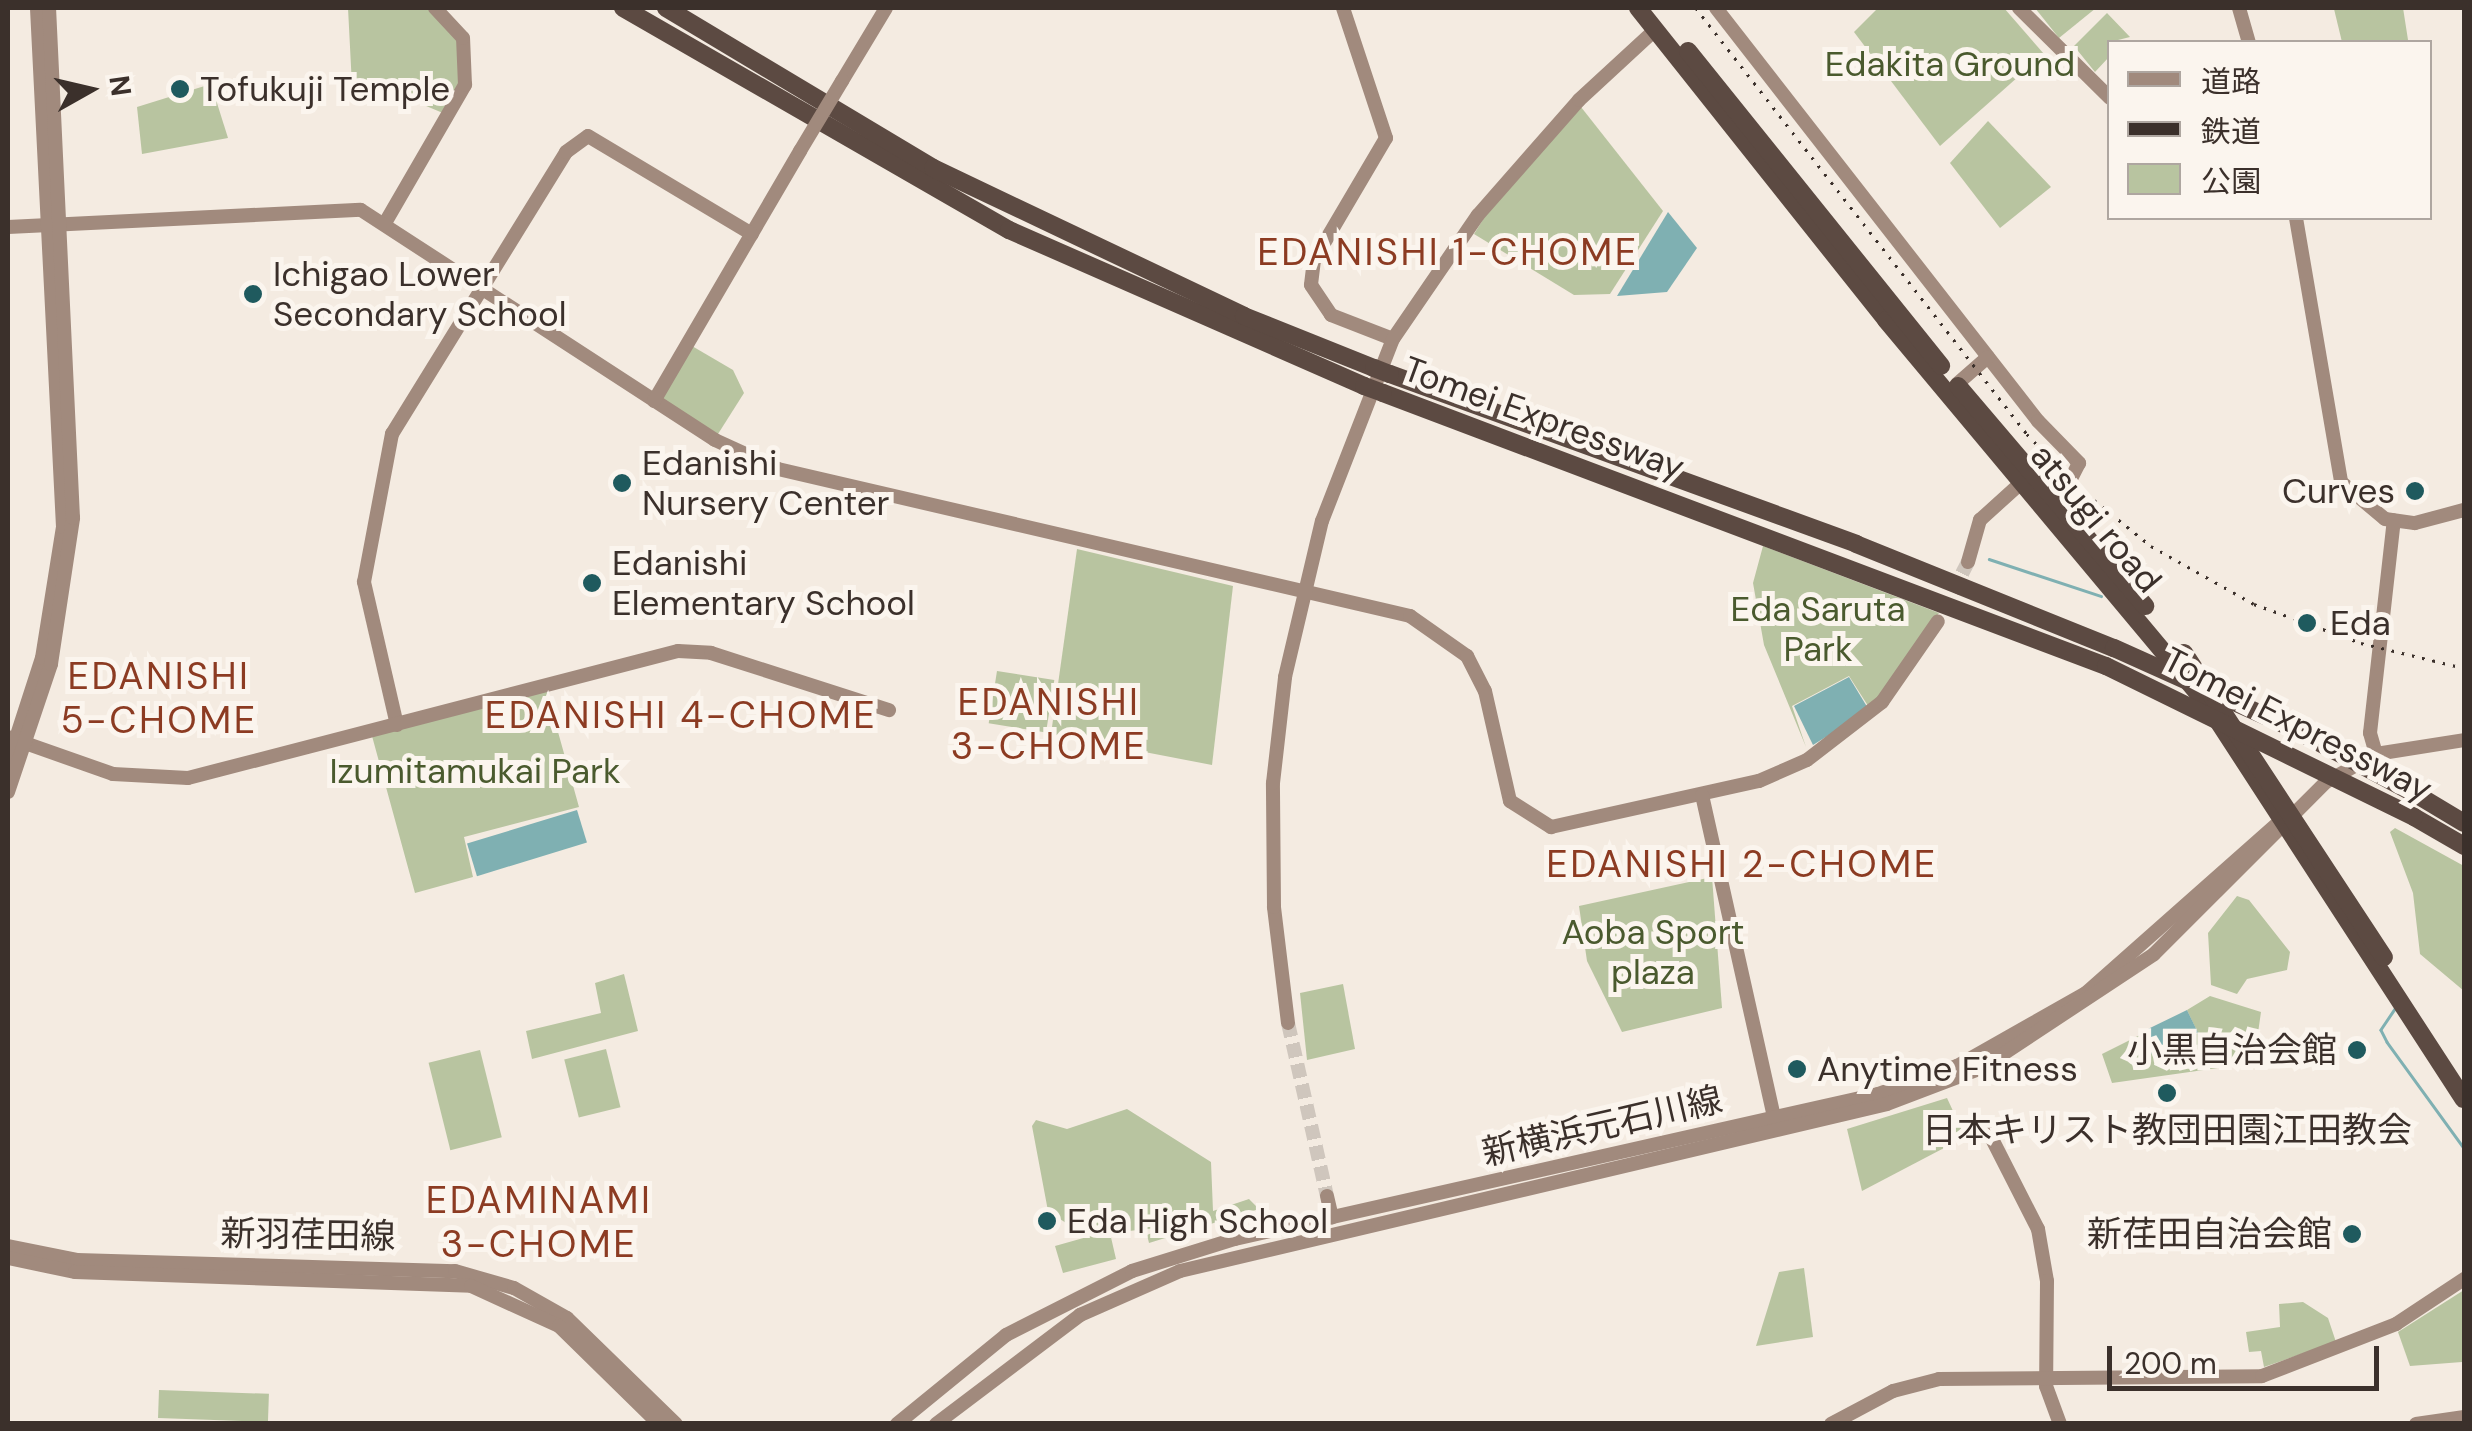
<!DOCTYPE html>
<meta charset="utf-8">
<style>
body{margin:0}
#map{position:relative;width:2472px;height:1431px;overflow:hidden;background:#f4ebe1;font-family:"DM Sans","Noto Sans JP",sans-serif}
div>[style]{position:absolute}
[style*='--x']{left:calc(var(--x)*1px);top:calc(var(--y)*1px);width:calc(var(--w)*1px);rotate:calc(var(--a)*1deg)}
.green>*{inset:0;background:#b8c4a0;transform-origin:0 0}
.water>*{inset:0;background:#7fb0b2;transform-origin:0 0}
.stream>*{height:2.5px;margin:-1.25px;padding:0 1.25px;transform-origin:1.25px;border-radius:1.25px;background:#7fb0b2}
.secondary-tunnel>*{height:14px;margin-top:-7px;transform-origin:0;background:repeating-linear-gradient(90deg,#cfc6bd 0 14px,transparent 0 21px)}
.secondary>*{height:14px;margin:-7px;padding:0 7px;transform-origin:7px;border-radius:7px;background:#a18a7d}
.highway>*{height:18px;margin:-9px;padding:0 9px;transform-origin:9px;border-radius:9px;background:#5c4a42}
.rail>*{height:2.5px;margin-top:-1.25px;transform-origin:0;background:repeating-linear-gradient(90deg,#3b302b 0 2.5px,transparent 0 10.5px)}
.secondary-bridge>*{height:14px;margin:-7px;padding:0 7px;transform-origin:7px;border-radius:7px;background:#a18a7d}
.highway-bridge>*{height:18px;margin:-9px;padding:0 9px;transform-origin:9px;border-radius:9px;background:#5c4a42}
.dots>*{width:28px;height:28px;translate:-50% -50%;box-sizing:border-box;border:5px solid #fbf5ee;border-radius:50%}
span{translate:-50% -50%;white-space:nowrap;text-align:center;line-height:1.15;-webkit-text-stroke:10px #fbf5ee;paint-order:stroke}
.park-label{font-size:35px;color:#4a5a2e}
.poi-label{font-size:35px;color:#3b302b}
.left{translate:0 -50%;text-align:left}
.right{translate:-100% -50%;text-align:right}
.street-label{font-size:35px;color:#3b302b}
.neighbourhood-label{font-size:38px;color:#8c3b22;letter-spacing:2.5px}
.frame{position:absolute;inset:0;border:10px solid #3b302b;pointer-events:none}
.legend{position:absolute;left:2107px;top:40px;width:325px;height:180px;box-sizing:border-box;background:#fbf5ee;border:2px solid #aea6a0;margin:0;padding:12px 18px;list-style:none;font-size:30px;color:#3b302b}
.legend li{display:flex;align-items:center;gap:20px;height:50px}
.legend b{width:50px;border:2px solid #aea6a0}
.north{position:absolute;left:40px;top:40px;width:100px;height:100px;-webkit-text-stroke:8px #fbf5ee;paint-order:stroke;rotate:82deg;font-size:28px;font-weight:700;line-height:40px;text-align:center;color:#3b302b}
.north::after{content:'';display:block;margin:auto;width:35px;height:45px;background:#3b302b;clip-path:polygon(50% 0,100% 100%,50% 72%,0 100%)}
.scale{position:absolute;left:2107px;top:1346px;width:272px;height:45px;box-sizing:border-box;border:5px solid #3b302b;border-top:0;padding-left:12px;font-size:30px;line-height:35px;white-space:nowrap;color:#3b302b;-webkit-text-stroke:8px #fbf5ee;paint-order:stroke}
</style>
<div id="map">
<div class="green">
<div style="clip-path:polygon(348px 8px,435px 8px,468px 53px,450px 116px,388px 90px,352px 86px)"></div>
<div style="clip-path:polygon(1878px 8px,2004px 8px,2044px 54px,1940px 146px,1854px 32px)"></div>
<div style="clip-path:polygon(2035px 8px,2096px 8px,2059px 38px)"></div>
<div style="clip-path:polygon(2403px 8px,2408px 40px,2342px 42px,2334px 9px)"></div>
<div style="clip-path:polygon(2107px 13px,2130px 37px,2110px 42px,2109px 57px,2095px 72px,2074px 46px)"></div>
<div style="clip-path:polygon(211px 84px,228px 138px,142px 154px,137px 107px)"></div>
<div style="clip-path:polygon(1581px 107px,1663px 211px,1610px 294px,1574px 295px,1474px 234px,1504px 186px)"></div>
<div style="clip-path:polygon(1988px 121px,2051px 187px,2000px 228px,1950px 163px)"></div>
<div style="clip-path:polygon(692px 346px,733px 370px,744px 393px,718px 434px,661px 399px)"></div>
<div style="clip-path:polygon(1763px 546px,1939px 613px,1870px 709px,1849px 676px,1792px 706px,1806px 747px,1764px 645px,1753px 583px)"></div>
<div style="clip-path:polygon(1077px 549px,1233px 586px,1212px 765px,1051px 734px)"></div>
<div style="left:997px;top:671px;width:58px;height:53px;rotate:9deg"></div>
<div style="clip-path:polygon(546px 689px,579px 807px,464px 837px,473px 877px,415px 893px,372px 736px)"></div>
<div style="clip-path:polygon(2395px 828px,2464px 866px,2464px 991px,2420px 954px,2413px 893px,2390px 832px)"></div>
<div style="clip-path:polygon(1712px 877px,1722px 1008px,1622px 1032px,1587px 961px,1579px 906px)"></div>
<div style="clip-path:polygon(2237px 896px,2249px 900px,2290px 952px,2287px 970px,2247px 979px,2237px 994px,2211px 985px,2208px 933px)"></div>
<div style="clip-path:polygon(624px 974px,638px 1031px,532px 1059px,526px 1031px,601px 1013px,595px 983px)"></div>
<div style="clip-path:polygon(1343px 984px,1355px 1049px,1307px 1060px,1300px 993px)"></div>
<div style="clip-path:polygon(2210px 996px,2261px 1012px,2257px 1040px,2238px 1051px,2239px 1065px,2112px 1083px,2102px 1054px,2142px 1034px,2153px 1056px,2198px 1033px,2187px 1010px)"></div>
<div style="left:606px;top:1049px;width:60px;height:43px;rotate:76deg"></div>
<div style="left:480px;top:1050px;width:90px;height:53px;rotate:76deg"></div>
<div style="clip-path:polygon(1947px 1098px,1965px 1137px,1862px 1191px,1847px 1129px)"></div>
<div style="clip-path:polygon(1127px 1109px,1211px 1162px,1213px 1211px,1249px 1199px,1259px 1209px,1149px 1243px,1147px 1235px,1166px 1227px,1110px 1233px,1116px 1259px,1063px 1273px,1055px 1246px,1087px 1237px,1048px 1211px,1032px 1126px,1036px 1120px,1067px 1129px)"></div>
<div style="clip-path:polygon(1804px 1268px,1813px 1337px,1756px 1346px,1779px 1272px)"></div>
<div style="clip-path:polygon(2464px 1290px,2462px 1362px,2410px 1366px,2398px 1332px)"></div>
<div style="clip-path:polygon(2303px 1302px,2328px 1318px,2336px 1342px,2264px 1367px,2261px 1351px,2249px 1352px,2246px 1332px,2280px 1327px,2279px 1304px)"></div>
<div style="left:159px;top:1390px;width:110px;height:28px;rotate:2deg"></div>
</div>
<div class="water">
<div style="clip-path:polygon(1668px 212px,1697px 248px,1667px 292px,1617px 296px)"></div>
<div style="clip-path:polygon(1849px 677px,1869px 710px,1813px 745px,1794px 706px)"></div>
<div style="left:577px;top:810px;width:34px;height:115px;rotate:73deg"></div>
<div style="left:2187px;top:1010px;width:25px;height:51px;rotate:64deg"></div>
</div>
<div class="stream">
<div style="--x:1989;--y:559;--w:118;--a:18.3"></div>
<div style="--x:2395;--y:1009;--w:25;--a:124"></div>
<div style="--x:2381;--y:1030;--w:13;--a:63"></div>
<div style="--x:2387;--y:1042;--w:131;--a:54"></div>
</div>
<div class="secondary-tunnel">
<div style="--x:1943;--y:611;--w:55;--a:-63"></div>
<div style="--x:1288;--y:1023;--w:177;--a:77.3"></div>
</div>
<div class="secondary">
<div style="--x:1343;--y:8;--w:137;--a:71.7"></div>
<div style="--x:1386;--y:138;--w:142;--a:120.5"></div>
<div style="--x:1314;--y:260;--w:25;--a:97"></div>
<div style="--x:1311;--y:285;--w:36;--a:56"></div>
<div style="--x:1331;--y:315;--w:66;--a:21.2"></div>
<div style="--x:1716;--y:8;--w:524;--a:52.06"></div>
<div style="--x:2038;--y:421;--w:59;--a:45.7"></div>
<div style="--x:2079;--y:463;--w:46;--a:117.1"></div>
<div style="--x:2019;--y:8;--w:128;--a:44.7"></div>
<div style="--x:2239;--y:8;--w:35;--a:74"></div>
<div style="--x:842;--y:81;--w:85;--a:-58.9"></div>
<div style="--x:2296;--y:218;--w:268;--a:80.3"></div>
<div style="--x:2341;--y:482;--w:57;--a:40.1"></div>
<div style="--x:2385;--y:519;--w:30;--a:8"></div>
<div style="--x:2415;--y:523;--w:51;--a:-14.9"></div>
<div style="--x:385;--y:223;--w:160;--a:-59.9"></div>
<div style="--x:465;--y:85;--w:47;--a:-92.4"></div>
<div style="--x:463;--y:38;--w:41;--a:-133"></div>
<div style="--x:8;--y:227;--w:353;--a:-2.8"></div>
<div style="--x:361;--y:210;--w:422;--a:33"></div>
<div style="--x:715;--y:440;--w:69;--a:24.7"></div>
<div style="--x:778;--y:469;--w:649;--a:13.09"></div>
<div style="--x:1410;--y:616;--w:70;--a:35.1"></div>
<div style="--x:1467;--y:656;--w:39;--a:63"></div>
<div style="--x:1485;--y:691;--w:113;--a:77.2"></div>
<div style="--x:1510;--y:801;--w:49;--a:32.4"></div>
<div style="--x:1551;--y:827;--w:213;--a:-12.5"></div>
<div style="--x:1759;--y:781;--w:52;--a:-23.6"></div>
<div style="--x:1807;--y:760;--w:95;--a:-37.7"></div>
<div style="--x:1882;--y:702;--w:98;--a:-55.3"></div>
<div style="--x:1957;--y:384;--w:41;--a:-41.1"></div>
<div style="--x:654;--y:401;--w:290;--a:-59.7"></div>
<div style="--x:1968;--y:562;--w:44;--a:-74.1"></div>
<div style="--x:1980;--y:520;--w:57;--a:-42.1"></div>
<div style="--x:397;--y:725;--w:147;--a:-103"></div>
<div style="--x:364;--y:582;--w:151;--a:-79.3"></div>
<div style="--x:392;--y:434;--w:331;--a:-58.3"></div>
<div style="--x:566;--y:152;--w:27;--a:-36"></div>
<div style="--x:588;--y:136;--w:191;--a:30.9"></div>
<div style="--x:8;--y:737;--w:111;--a:19.4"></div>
<div style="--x:113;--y:774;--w:75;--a:3.1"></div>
<div style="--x:188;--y:778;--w:506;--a:-14.53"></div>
<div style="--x:678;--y:651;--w:33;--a:3"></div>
<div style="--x:711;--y:653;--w:187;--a:17.8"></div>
<div style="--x:2376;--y:754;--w:22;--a:-106"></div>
<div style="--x:2370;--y:733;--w:214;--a:-83.6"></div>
<div style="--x:8;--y:763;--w:110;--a:-72.1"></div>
<div style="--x:42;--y:658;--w:133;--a:-80.9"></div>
<div style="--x:63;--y:527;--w:520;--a:-92.87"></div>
<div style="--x:8;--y:792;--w:135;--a:-71.4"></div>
<div style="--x:51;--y:664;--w:148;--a:-81.4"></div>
<div style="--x:73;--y:518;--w:511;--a:-92.69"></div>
<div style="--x:1702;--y:795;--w:339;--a:77.4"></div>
<div style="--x:1288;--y:1023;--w:117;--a:-96.9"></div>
<div style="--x:1274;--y:907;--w:124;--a:-90.5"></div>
<div style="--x:1273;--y:783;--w:107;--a:-83.5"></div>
<div style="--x:1285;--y:677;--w:160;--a:-76.7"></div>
<div style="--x:1322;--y:521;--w:195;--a:-68.7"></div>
<div style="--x:1393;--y:339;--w:150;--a:-55.6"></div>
<div style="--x:1478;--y:215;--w:153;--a:-48.7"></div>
<div style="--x:1579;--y:100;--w:105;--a:-42.7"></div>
<div style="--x:1989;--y:1133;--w:108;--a:63"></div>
<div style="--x:2038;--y:1229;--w:53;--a:80.2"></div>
<div style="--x:2047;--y:1281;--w:105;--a:90.5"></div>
<div style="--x:2046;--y:1386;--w:40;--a:69.8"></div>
<div style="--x:1327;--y:1196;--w:22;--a:77"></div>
<div style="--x:8;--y:1246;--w:70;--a:11.5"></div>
<div style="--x:77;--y:1260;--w:378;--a:1.7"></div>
<div style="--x:455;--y:1271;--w:61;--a:16.1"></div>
<div style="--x:514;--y:1288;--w:61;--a:29.5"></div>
<div style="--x:567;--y:1318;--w:152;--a:44.2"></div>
<div style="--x:8;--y:1258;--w:68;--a:11.8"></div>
<div style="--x:75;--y:1272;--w:396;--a:2"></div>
<div style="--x:471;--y:1286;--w:97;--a:24.4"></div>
<div style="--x:559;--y:1326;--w:140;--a:44.4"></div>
<div style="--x:897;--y:1424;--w:141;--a:-39.2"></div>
<div style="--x:1006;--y:1335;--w:141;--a:-26.9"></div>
<div style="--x:1132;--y:1271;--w:108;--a:-17.3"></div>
<div style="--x:1235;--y:1239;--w:659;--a:-12.71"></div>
<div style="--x:1878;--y:1094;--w:84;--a:-19.5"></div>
<div style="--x:1957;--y:1066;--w:148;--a:-29.5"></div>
<div style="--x:2086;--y:993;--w:270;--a:-41.5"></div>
<div style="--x:936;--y:1424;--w:181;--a:-37.1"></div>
<div style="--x:1080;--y:1315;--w:109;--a:-23.7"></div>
<div style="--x:1180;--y:1271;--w:726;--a:-13.29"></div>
<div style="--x:1887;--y:1104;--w:102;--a:-20.8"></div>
<div style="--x:1982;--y:1068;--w:206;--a:-33.5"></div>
<div style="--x:2154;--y:954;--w:243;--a:-45"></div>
<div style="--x:2326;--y:782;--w:57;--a:-29.2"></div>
<div style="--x:2376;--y:754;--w:89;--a:-9"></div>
<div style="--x:1831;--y:1424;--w:70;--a:-28"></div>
<div style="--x:1893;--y:1391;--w:48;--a:-14.6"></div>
<div style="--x:1939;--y:1379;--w:323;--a:-0.5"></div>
<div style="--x:2262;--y:1376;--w:144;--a:-21.2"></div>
<div style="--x:2396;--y:1324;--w:82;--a:-33.5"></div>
<div style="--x:2416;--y:1424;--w:49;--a:-8.3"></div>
</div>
<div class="highway">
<div style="--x:623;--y:8;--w:445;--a:29.9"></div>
<div style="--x:1009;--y:230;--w:388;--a:23.7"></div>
<div style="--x:666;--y:8;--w:311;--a:30.9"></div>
<div style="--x:933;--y:168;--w:344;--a:25.4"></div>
<div style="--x:1244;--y:316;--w:140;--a:21.8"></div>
<div style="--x:1638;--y:8;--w:399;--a:51.5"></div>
<div style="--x:1886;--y:320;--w:500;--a:50.11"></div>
<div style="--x:2207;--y:704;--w:471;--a:57"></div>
<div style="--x:1688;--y:51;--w:404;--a:51.2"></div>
<div style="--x:1390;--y:374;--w:496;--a:20"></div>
<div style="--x:1856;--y:544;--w:278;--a:22"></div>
<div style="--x:1958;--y:386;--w:289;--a:49.6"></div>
<div style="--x:1383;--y:393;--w:773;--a:20.69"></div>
<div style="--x:2184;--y:653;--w:364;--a:56.7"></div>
<div style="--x:2419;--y:796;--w:52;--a:31"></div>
<div style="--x:2414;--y:817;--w:58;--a:30.1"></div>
</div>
<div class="rail">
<div style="--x:1696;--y:8;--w:539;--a:52.15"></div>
<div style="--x:2027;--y:434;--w:74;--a:46.1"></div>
<div style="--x:2078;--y:487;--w:94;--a:38.9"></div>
<div style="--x:2151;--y:546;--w:118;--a:29.4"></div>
<div style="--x:2254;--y:604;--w:114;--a:20"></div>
<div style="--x:2361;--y:643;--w:106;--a:13.6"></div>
</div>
<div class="secondary-bridge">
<div style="--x:800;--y:151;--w:82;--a:-59"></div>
</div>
<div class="highway-bridge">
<div style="--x:1374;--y:368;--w:17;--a:21"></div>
<div style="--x:1364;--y:386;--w:20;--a:20"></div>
<div style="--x:2114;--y:648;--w:197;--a:24.2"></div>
<div style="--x:2294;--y:729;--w:142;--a:28.2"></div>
<div style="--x:2106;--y:666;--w:343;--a:26.1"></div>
</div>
<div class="dots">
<div style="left:180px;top:89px;background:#1f5a5e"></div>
<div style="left:253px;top:294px;background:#1f5a5e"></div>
<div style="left:622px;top:483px;background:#1f5a5e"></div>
<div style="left:2415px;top:491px;background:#1f5a5e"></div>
<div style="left:592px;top:583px;background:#1f5a5e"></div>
<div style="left:2307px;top:623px;background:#1f5a5e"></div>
<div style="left:2357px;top:1050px;background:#1f5a5e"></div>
<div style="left:1797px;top:1069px;background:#1f5a5e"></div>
<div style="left:2167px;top:1093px;background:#1f5a5e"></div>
<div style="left:1047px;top:1221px;background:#1f5a5e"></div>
<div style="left:2352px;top:1234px;background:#1f5a5e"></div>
</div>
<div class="park-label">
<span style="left:1950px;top:64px">Edakita Ground</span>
<span style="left:1818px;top:629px">Eda Saruta<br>Park</span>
<span style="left:475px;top:771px">Izumitamukai Park</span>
<span style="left:1653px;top:952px">Aoba Sport<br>plaza</span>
</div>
<div class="poi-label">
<span class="left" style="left:200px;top:89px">Tofukuji Temple</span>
<span class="left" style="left:273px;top:294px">Ichigao Lower<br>Secondary School</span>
<span class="left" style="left:642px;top:483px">Edanishi<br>Nursery Center</span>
<span class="right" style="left:2395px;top:491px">Curves</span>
<span class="left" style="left:612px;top:583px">Edanishi<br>Elementary School</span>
<span class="left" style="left:2330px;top:623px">Eda</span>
<span class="right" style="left:2337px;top:1050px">小黒自治会館</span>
<span class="left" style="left:1817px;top:1069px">Anytime Fitness</span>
<span style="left:2167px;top:1130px">日本キリスト教団田園江田教会</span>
<span class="left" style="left:1067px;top:1221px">Eda High School</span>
<span class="right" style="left:2332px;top:1234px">新荏田自治会館</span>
</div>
<div class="street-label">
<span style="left:1544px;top:418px;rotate:20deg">Tomei Expressway</span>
<span style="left:2096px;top:518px;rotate:50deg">atsugi road</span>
<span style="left:2298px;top:724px;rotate:27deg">Tomei Expressway</span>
<span style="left:1602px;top:1126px;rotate:-13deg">新横浜元石川線</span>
<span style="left:308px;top:1235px;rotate:1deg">新羽荏田線</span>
</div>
<div class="neighbourhood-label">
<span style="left:1448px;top:253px">EDANISHI 1-CHOME</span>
<span style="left:159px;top:699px">EDANISHI<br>5-CHOME</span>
<span style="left:1049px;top:725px">EDANISHI<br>3-CHOME</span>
<span style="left:681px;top:716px">EDANISHI 4-CHOME</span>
<span style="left:1742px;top:865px">EDANISHI 2-CHOME</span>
<span style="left:539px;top:1223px">EDAMINAMI<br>3-CHOME</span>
</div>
<div class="frame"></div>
<ul class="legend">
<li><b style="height:12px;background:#a18a7d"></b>道路</li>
<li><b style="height:12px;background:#3b302b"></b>鉄道</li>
<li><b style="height:28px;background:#b8c4a0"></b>公園</li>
</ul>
<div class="north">N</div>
<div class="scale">200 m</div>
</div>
